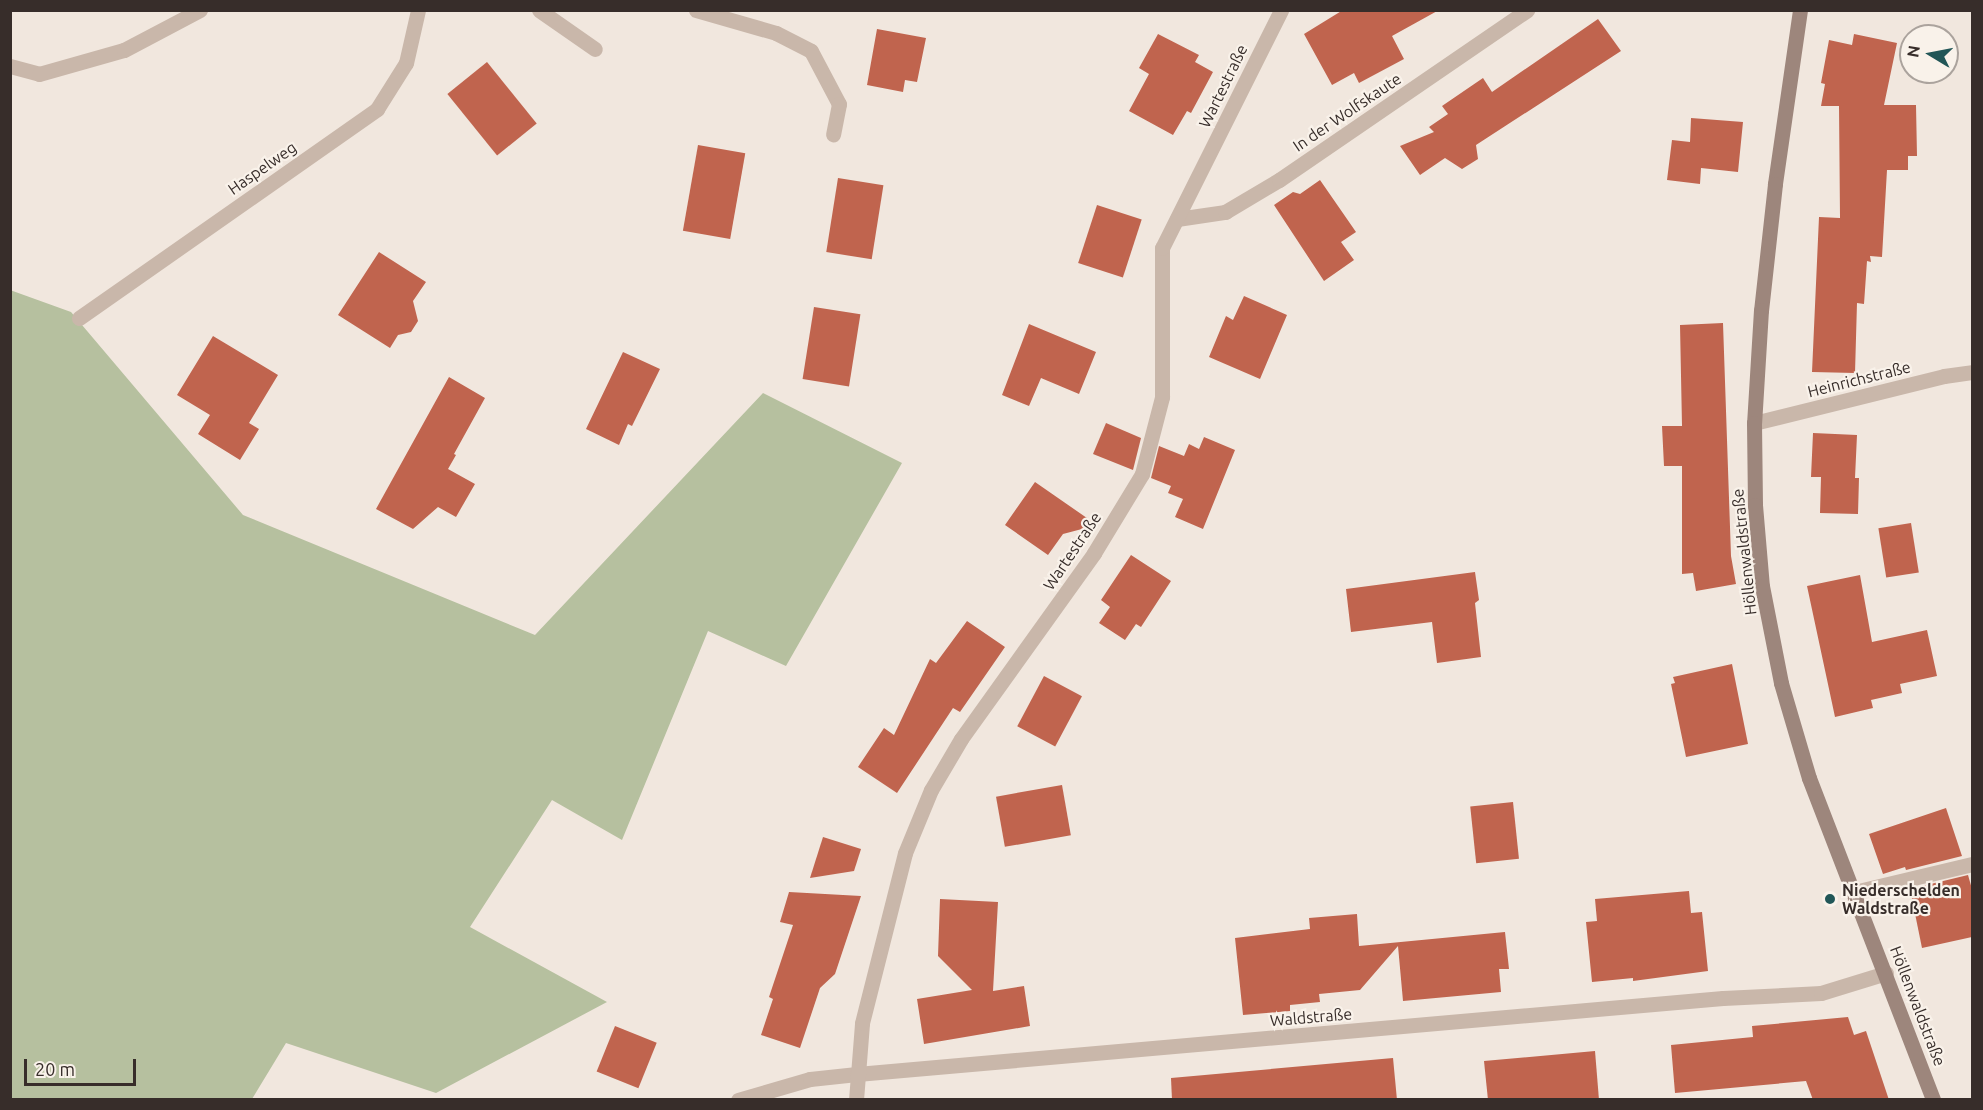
<!DOCTYPE html>
<meta charset="utf-8">
<style>
body{margin:0}
#map{position:relative;width:1983px;height:1110px;overflow:hidden;background:#f1e7de;font-family:Ubuntu,sans-serif}
div>[style]{position:absolute}
[style*='--x']{left:calc(var(--x)*1px);top:calc(var(--y)*1px);width:calc(var(--w)*1px);rotate:calc(var(--a)*1deg)}
.green>*{inset:0;background:#b6c09f}
.building>*{inset:0;background:#c0644e;transform-origin:0 0}
.street>*{height:15px;margin:-7.5px;padding:0 7.5px;transform-origin:7.5px;border-radius:7.5px;background:#c9b7aa}
.secondary>*{height:15px;margin:-7.5px;padding:0 7.5px;transform-origin:7.5px;border-radius:7.5px;background:#9d867c}
.dots>*{width:16px;height:16px;translate:-50% -50%;box-sizing:border-box;border:3px solid #f9f2ea;border-radius:50%}
span{translate:-50% -50%;white-space:nowrap;text-align:center;line-height:1.15;-webkit-text-stroke:4.5px #f9f2ea;paint-order:stroke}
.street-label{font-size:16px;color:#372d2a}
.poi-label{font-size:16px;color:#372d2a;font-weight:700}
.left{translate:0 -50%;text-align:left}
.frame{position:absolute;inset:0;border:12px solid #372d2a;pointer-events:none}
.north{position:absolute;left:1899px;top:24px;width:60px;height:60px;box-sizing:border-box;background:#f9f2ea;border:2px solid #aba39d;border-radius:50%;rotate:280deg;font-size:16px;font-weight:700;line-height:24px;text-align:center;color:#372d2a}
.north::after{content:'';display:block;margin:auto;width:21px;height:27px;background:#215657;clip-path:polygon(50% 0,100% 100%,50% 72%,0 100%)}
.scale{position:absolute;left:24px;top:1059px;width:112px;height:27px;box-sizing:border-box;border:3px solid #372d2a;border-top:0;padding-left:8px;font-size:18px;line-height:21px;white-space:nowrap;color:#372d2a;-webkit-text-stroke:4px #f9f2ea;paint-order:stroke}
</style>
<div id="map">
<div class="green">
<div style="clip-path:polygon(10px 290px,71px 312px,243px 515px,535px 635px,763px 393px,902px 463px,786px 666px,708px 631px,622px 840px,552px 800px,470px 927px,607px 1002px,436px 1093px,286px 1043px,252px 1099px,11px 1099px)"></div>
</div>
<div class="building">
<div style="clip-path:polygon(1343px 10px,1439px 10px,1392px 36px,1404px 59px,1359px 83px,1354px 73px,1332px 85px,1304px 34px)"></div>
<div style="clip-path:polygon(1598px 19px,1621px 51px,1476px 145px,1478px 159px,1462px 169px,1445px 158px,1420px 175px,1400px 146px,1434px 132px,1429px 127px,1448px 114px,1442px 106px,1483px 78px,1492px 92px)"></div>
<div style="clip-path:polygon(877px 29px,926px 38px,917px 82px,905px 80px,903px 92px,867px 85px)"></div>
<div style="clip-path:polygon(1158px 34px,1199px 55px,1195px 62px,1213px 72px,1191px 113px,1187px 111px,1173px 135px,1129px 111px,1149px 74px,1139px 68px)"></div>
<div style="clip-path:polygon(1854px 34px,1897px 43px,1884px 105px,1916px 105px,1917px 156px,1908px 156px,1908px 170px,1887px 170px,1882px 257px,1870px 256px,1871px 262px,1867px 261px,1864px 304px,1857px 303px,1855px 373px,1812px 372px,1819px 217px,1840px 218px,1839px 106px,1821px 106px,1825px 84px,1821px 83px,1829px 40px,1852px 45px)"></div>
<div style="left:487px;top:62px;width:79px;height:51px;rotate:51deg"></div>
<div style="clip-path:polygon(1691px 118px,1743px 122px,1738px 172px,1701px 168px,1700px 184px,1667px 180px,1672px 140px,1690px 142px)"></div>
<div style="left:698px;top:145px;width:48px;height:87px;rotate:10deg"></div>
<div style="left:838px;top:178px;width:46px;height:75px;rotate:9deg"></div>
<div style="clip-path:polygon(1320px 180px,1356px 232px,1341px 242px,1354px 260px,1324px 281px,1274px 205px,1293px 192px,1300px 194px)"></div>
<div style="left:1097px;top:205px;width:47px;height:61px;rotate:18deg"></div>
<div style="clip-path:polygon(379px 252px,426px 282px,413px 301px,418px 321px,411px 332px,398px 335px,390px 348px,338px 315px)"></div>
<div style="clip-path:polygon(1244px 296px,1287px 315px,1260px 379px,1209px 357px,1226px 316px,1233px 320px)"></div>
<div style="left:814px;top:307px;width:47px;height:73px;rotate:9deg"></div>
<div style="clip-path:polygon(1723px 323px,1731px 556px,1736px 584px,1696px 591px,1693px 573px,1682px 574px,1682px 466px,1664px 466px,1662px 426px,1682px 426px,1680px 325px)"></div>
<div style="clip-path:polygon(1029px 324px,1096px 352px,1079px 394px,1041px 378px,1029px 406px,1002px 395px)"></div>
<div style="clip-path:polygon(213px 336px,278px 375px,249px 423px,259px 429px,240px 460px,198px 434px,210px 415px,177px 395px)"></div>
<div style="clip-path:polygon(623px 352px,660px 369px,632px 426px,628px 424px,619px 445px,586px 429px)"></div>
<div style="clip-path:polygon(449px 377px,485px 398px,454px 454px,456px 455px,448px 469px,475px 484px,456px 517px,438px 507px,413px 529px,376px 509px)"></div>
<div style="clip-path:polygon(1106px 423px,1141px 438px,1133px 470px,1093px 454px)"></div>
<div style="clip-path:polygon(1813px 433px,1857px 435px,1855px 478px,1859px 478px,1858px 514px,1820px 513px,1821px 477px,1811px 477px)"></div>
<div style="clip-path:polygon(1204px 437px,1235px 450px,1203px 529px,1175px 517px,1183px 499px,1168px 493px,1171px 486px,1151px 478px,1159px 446px,1184px 456px,1189px 444px,1199px 449px)"></div>
<div style="clip-path:polygon(1035px 482px,1097px 525px,1063px 534px,1048px 555px,1005px 525px)"></div>
<div style="left:1911px;top:523px;width:50px;height:33px;rotate:81deg"></div>
<div style="clip-path:polygon(1131px 555px,1171px 581px,1141px 627px,1136px 624px,1125px 640px,1099px 623px,1110px 607px,1101px 600px)"></div>
<div style="clip-path:polygon(1475px 572px,1479px 600px,1475px 603px,1481px 657px,1437px 663px,1432px 622px,1351px 632px,1346px 589px)"></div>
<div style="clip-path:polygon(1860px 575px,1872px 642px,1927px 630px,1937px 676px,1900px 684px,1902px 693px,1871px 700px,1873px 708px,1835px 717px,1807px 586px)"></div>
<div style="clip-path:polygon(967px 621px,1005px 647px,960px 712px,953px 708px,897px 793px,858px 767px,884px 728px,894px 735px,930px 659px,936px 663px)"></div>
<div style="clip-path:polygon(1732px 664px,1748px 744px,1686px 757px,1671px 684px,1675px 683px,1673px 677px)"></div>
<div style="left:1044px;top:676px;width:43px;height:57px;rotate:28deg"></div>
<div style="left:1062px;top:785px;width:51px;height:67px;rotate:80deg"></div>
<div style="left:1513px;top:802px;width:57px;height:43px;rotate:84deg"></div>
<div style="clip-path:polygon(1946px 808px,1962px 856px,1906px 870px,1905px 867px,1883px 874px,1869px 834px)"></div>
<div style="clip-path:polygon(823px 837px,861px 849px,854px 871px,810px 878px)"></div>
<div style="clip-path:polygon(1968px 875px,1972px 889px,1972px 937px,1922px 948px,1910px 889px)"></div>
<div style="clip-path:polygon(1689px 891px,1691px 913px,1702px 912px,1708px 971px,1633px 981px,1633px 978px,1592px 982px,1586px 922px,1597px 921px,1595px 899px)"></div>
<div style="clip-path:polygon(789px 892px,861px 896px,835px 974px,820px 988px,800px 1048px,761px 1035px,773px 999px,769px 997px,793px 925px,780px 922px)"></div>
<div style="clip-path:polygon(940px 899px,998px 902px,993px 991px,1024px 986px,1030px 1026px,924px 1044px,917px 999px,972px 990px,938px 956px)"></div>
<div style="clip-path:polygon(1357px 914px,1359px 946px,1505px 932px,1509px 969px,1499px 969px,1501px 992px,1403px 1001px,1398px 946px,1360px 990px,1319px 994px,1320px 1002px,1290px 1005px,1290px 1011px,1243px 1015px,1235px 938px,1310px 929px,1309px 918px)"></div>
<div style="clip-path:polygon(1848px 1017px,1854px 1035px,1866px 1031px,1889px 1100px,1813px 1100px,1806px 1081px,1675px 1093px,1671px 1045px,1753px 1037px,1752px 1026px)"></div>
<div style="left:615px;top:1026px;width:45px;height:49px;rotate:22deg"></div>
<div style="clip-path:polygon(1595px 1051px,1599px 1100px,1488px 1100px,1484px 1061px)"></div>
<div style="clip-path:polygon(1393px 1058px,1397px 1100px,1172px 1100px,1171px 1078px)"></div>
</div>
<div class="street">
<div style="--x:539;--y:10;--w:68;--a:34.9"></div>
<div style="--x:696;--y:10;--w:83;--a:16"></div>
<div style="--x:776;--y:33;--w:39;--a:27"></div>
<div style="--x:811;--y:51;--w:60;--a:62.2"></div>
<div style="--x:839;--y:104;--w:31;--a:101"></div>
<div style="--x:10;--y:66;--w:30;--a:15"></div>
<div style="--x:39;--y:74;--w:88;--a:-15.8"></div>
<div style="--x:124;--y:50;--w:86;--a:-27.8"></div>
<div style="--x:1177;--y:219;--w:49;--a:-8.3"></div>
<div style="--x:1225;--y:212;--w:63;--a:-30.7"></div>
<div style="--x:1279;--y:180;--w:301;--a:-34.4"></div>
<div style="--x:79;--y:318;--w:364;--a:-35"></div>
<div style="--x:377;--y:109;--w:54;--a:-57.8"></div>
<div style="--x:406;--y:63;--w:54;--a:-77.2"></div>
<div style="--x:1754;--y:423;--w:196;--a:-13.9"></div>
<div style="--x:1944;--y:376;--w:28;--a:-8"></div>
<div style="--x:1854;--y:892;--w:121;--a:-13.3"></div>
<div style="--x:738;--y:1100;--w:75;--a:-16.3"></div>
<div style="--x:810;--y:1079;--w:47;--a:-6.1"></div>
<div style="--x:857;--y:1074;--w:869;--a:-5.02"></div>
<div style="--x:1723;--y:998;--w:98;--a:-2.9"></div>
<div style="--x:1821;--y:993;--w:68;--a:-17.1"></div>
<div style="--x:856;--y:1100;--w:77;--a:-85.5"></div>
<div style="--x:862;--y:1023;--w:175;--a:-75.8"></div>
<div style="--x:905;--y:853;--w:68;--a:-67.6"></div>
<div style="--x:931;--y:790;--w:59;--a:-59.5"></div>
<div style="--x:961;--y:739;--w:229;--a:-54.4"></div>
<div style="--x:1094;--y:553;--w:92;--a:-58.7"></div>
<div style="--x:1142;--y:474;--w:80;--a:-75.4"></div>
<div style="--x:1162;--y:397;--w:149;--a:-90"></div>
<div style="--x:1162;--y:248;--w:266;--a:-63.4"></div>
</div>
<div class="secondary">
<div style="--x:1800;--y:10;--w:176;--a:98.2"></div>
<div style="--x:1775;--y:184;--w:127;--a:96.3"></div>
<div style="--x:1761;--y:310;--w:113;--a:93.5"></div>
<div style="--x:1754;--y:423;--w:82;--a:89.3"></div>
<div style="--x:1755;--y:505;--w:81;--a:85.1"></div>
<div style="--x:1762;--y:586;--w:99;--a:78.9"></div>
<div style="--x:1781;--y:683;--w:99;--a:73.6"></div>
<div style="--x:1809;--y:778;--w:345;--a:68.9"></div>
</div>
<div class="dots">
<div style="left:1830px;top:899px;background:#215657"></div>
</div>
<div class="street-label">
<span style="left:1223px;top:86px;rotate:-64deg">Wartestraße</span>
<span style="left:1347px;top:112px;rotate:-34deg">In der Wolfskaute</span>
<span style="left:262px;top:168px;rotate:-35deg">Haspelweg</span>
<span style="left:1859px;top:379px;rotate:-14deg">Heinrichstraße</span>
<span style="left:1072px;top:551px;rotate:-56deg">Wartestraße</span>
<span style="left:1744px;top:552px;rotate:-96deg">Höllenwaldstraße</span>
<span style="left:1918px;top:1006px;rotate:69deg">Höllenwaldstraße</span>
<span style="left:1311px;top:1017px;rotate:-5deg">Waldstraße</span>
</div>
<div class="poi-label">
<span class="left" style="left:1842px;top:899px">Niederschelden<br>Waldstraße</span>
</div>
<div class="frame"></div>
<div class="north">N</div>
<div class="scale">20 m</div>
</div>
